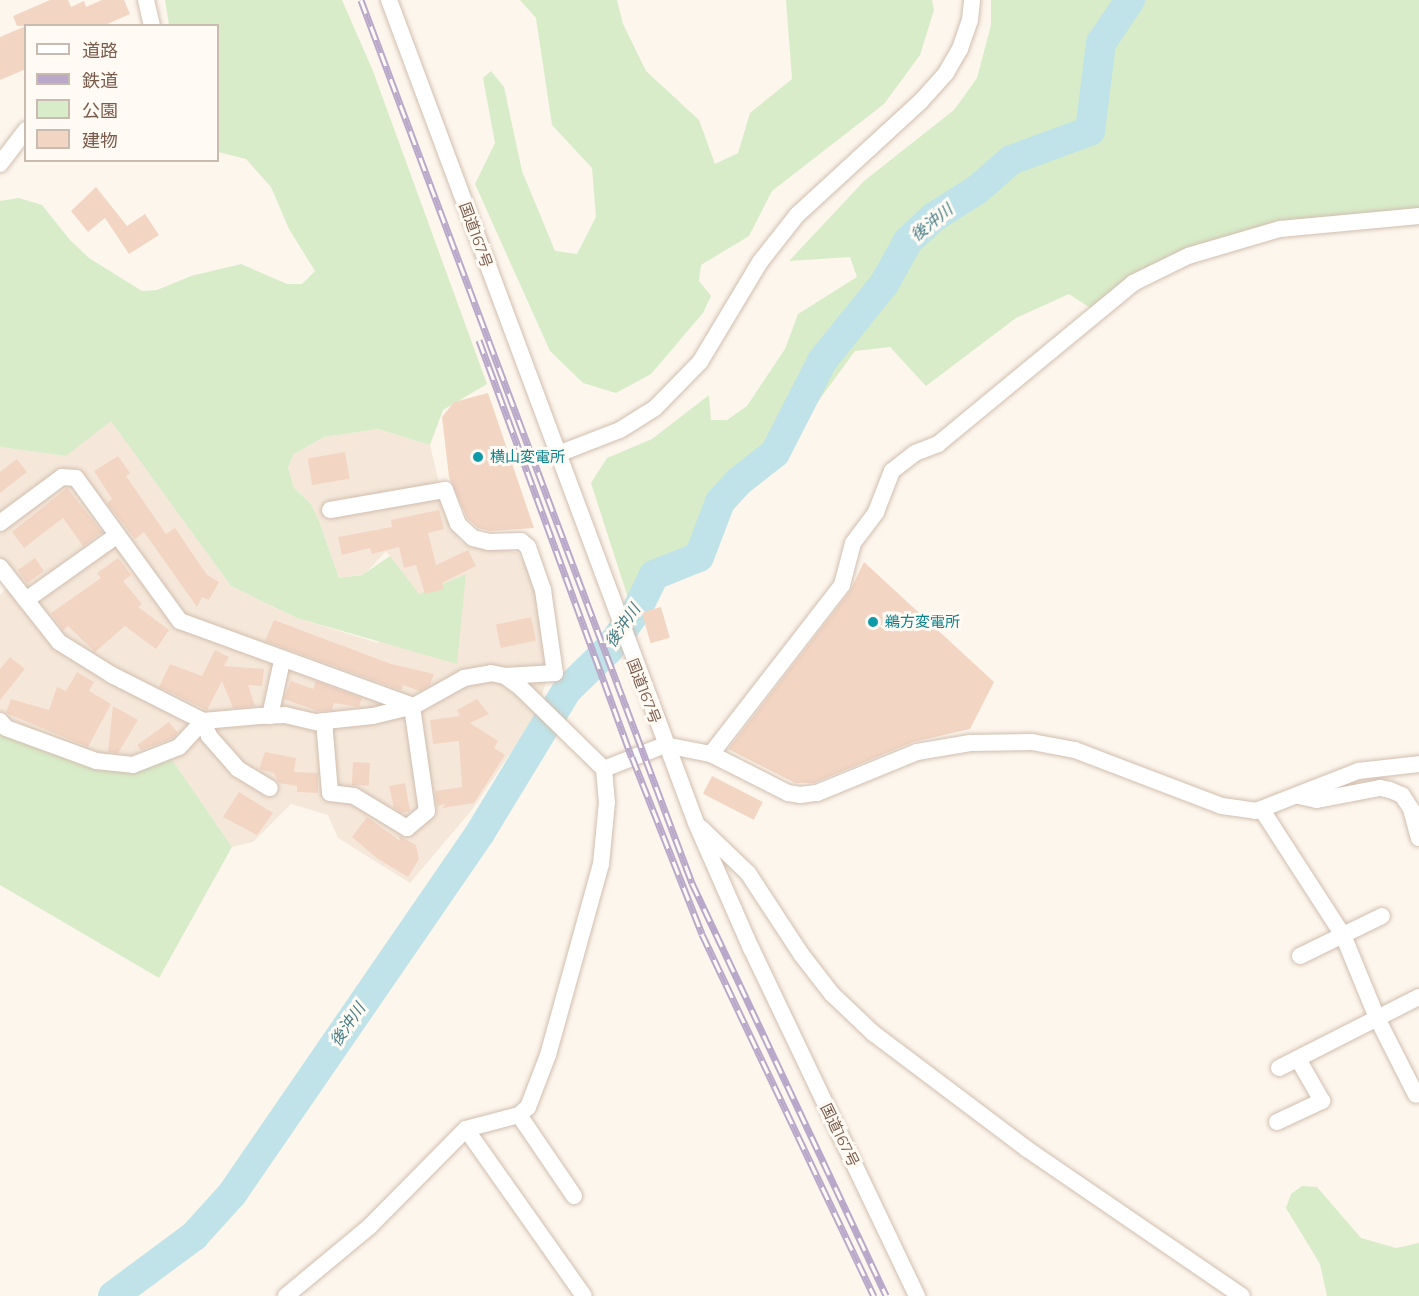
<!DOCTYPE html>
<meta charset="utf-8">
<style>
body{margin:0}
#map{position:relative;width:1419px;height:1296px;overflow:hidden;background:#fdf6ec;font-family:Montserrat,"Noto Sans JP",sans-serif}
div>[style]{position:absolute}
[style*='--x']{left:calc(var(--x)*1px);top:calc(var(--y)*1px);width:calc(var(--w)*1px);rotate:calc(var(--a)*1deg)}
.residential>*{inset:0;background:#f5e8da}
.green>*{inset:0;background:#d8ecc9}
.river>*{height:30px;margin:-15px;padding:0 15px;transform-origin:15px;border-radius:15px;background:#bfe3e8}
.building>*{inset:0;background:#f3d5c3;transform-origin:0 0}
.roads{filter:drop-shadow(0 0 2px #d1beb0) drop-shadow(0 0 2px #d1beb0)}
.minor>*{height:16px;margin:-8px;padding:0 8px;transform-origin:8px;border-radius:8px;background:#fff}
.rail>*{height:7px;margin-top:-3.5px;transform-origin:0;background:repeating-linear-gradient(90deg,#fffaf3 0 14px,#b9a8c9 0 28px);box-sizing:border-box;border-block:2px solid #b9a8c9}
.dots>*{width:16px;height:16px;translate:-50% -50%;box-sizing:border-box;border:3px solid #fffaf3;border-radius:50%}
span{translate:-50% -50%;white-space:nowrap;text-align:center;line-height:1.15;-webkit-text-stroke:6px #fffaf3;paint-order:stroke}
.street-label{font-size:15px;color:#7a5c4d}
.culture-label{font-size:15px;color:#0d838f}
.left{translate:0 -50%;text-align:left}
.water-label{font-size:16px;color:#437c86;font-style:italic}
.legend{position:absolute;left:24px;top:24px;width:195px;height:138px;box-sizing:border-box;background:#fffaf3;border:2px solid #cabbb1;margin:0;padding:8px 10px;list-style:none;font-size:18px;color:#7a5c4d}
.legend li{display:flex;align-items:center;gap:12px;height:30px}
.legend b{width:30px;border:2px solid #cabbb1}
</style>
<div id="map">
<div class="residential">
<div style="clip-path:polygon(111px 420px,231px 586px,297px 618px,378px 643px,419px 595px,386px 551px,365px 574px,339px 578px,319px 521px,311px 504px,294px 488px,288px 467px,294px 454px,324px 437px,378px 429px,430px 445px,448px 521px,461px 542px,517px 552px,530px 570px,551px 666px,535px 717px,471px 811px,410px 883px,338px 838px,328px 815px,291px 804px,253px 842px,232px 847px,171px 758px,133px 769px,0 721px,0 595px,15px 579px,0 558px,0 447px,66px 456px)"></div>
</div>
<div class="green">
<div style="clip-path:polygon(165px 0,342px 0,373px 71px,487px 384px,443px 410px,430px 445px,378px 429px,324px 437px,294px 454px,288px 467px,294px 488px,311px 504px,319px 521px,339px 578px,362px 575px,390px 556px,419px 594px,466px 574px,457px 664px,297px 618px,231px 586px,111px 421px,66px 456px,0 447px,0 201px,19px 198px,42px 205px,70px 240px,89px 258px,142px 291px,157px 290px,191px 276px,241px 264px,287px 284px,302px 284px,315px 271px,289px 229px,271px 187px,246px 159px,218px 152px,218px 26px,169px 25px)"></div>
<div style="clip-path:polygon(520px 0,617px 0,623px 24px,646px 71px,699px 120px,715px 164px,738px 153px,750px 113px,792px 79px,786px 0,932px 0,934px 10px,920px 55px,884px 104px,772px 191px,749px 236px,701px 265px,699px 281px,711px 296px,703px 313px,651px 374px,616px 393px,583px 383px,550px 351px,475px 184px,495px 143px,483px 78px,491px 71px,504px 87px,522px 171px,555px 251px,577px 254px,596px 217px,592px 168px,552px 125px,536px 18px)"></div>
<div style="clip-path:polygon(991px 0,1419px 0,1419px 225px,1288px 233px,1168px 270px,1098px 313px,1069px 294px,1016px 318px,926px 386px,890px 347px,855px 351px,811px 411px,795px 442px,727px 503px,715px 524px,694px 547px,646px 567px,638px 597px,629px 601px,591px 483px,607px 458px,652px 439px,709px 395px,711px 420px,727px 420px,747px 406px,785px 349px,798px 314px,857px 277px,850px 257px,789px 261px,864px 181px,954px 110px,977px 78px,991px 25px)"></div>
<div style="clip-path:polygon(0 721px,95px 765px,171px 758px,232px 847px,159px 978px,0 885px)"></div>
<div style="clip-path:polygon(1302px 1186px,1317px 1187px,1361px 1238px,1396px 1248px,1419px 1243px,1419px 1296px,1327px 1296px,1320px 1264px,1286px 1208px,1291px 1194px)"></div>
</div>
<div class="river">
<div style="--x:113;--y:1296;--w:101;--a:-36.5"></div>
<div style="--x:194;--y:1236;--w:57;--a:-47.9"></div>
<div style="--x:232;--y:1194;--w:438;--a:-55.5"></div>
<div style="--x:480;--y:833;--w:167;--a:-58.7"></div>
<div style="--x:567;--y:690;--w:59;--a:-44.3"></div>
<div style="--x:609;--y:649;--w:48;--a:-54.3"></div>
<div style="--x:637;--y:610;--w:39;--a:-64"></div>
<div style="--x:654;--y:575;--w:48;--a:-21.8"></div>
<div style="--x:699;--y:557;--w:59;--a:-69.1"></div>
<div style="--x:720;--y:502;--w:27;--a:-48"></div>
<div style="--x:738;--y:482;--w:47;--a:-38.1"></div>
<div style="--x:775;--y:453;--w:103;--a:-62.9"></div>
<div style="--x:822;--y:361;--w:99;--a:-51.2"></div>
<div style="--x:884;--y:284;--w:49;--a:-60.8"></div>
<div style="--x:908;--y:241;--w:35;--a:-43"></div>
<div style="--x:934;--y:217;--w:52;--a:-32.5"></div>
<div style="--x:978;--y:189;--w:44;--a:-41.3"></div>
<div style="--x:1011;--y:160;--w:84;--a:-20.2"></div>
<div style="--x:1090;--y:131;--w:89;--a:-82.9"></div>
<div style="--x:1101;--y:43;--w:52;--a:-56"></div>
</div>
<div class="building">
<div style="clip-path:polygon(50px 0,68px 0,71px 7px,84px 1px,86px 7px,102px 0,124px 0,130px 14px,103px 26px,17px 26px,13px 16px)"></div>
<div style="clip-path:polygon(26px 26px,26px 69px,0 80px,0 37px)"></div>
<div style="clip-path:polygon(96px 187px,127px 226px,145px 214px,159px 235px,129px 254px,105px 218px,88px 232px,71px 211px)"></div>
<div style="clip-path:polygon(488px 393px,534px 528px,490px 531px,478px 528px,467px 518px,449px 477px,442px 417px,454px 402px)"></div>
<div style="left:345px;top:452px;width:27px;height:38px;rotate:80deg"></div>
<div style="clip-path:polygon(118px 456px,130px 473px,126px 476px,166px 534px,175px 528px,207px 575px,219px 582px,209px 600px,202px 597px,197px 607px,144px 532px,135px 539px,107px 503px,112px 499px,94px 471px)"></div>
<div style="clip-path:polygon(17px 459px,27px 472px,0 493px,0 472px)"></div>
<div style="clip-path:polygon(67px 488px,102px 532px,83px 546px,63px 518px,24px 548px,12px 532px)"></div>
<div style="clip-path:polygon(439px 510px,444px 529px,428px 533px,436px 565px,468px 550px,476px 566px,442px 583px,444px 589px,425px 594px,416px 565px,404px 568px,399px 547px,372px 554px,370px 548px,342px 555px,338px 537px,392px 527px,391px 520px)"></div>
<div style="left:35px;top:558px;width:16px;height:21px;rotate:55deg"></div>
<div style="clip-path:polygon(118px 558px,131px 575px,123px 581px,142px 604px,138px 607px,169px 630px,156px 649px,125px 626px,95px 652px,68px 626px,63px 630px,51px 613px,101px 578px,97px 573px)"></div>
<div style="clip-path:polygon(864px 562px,994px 682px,970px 729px,913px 742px,814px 783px,795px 783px,728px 749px,850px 591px)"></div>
<div style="left:661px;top:607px;width:32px;height:20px;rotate:74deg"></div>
<div style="left:531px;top:617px;width:24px;height:36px;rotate:78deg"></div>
<div style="clip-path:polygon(274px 620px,391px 664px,434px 674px,430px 685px,420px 691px,403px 685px,401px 690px,265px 641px)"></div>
<div style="clip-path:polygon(215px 650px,229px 657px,224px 666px,264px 669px,262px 686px,248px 685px,255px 706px,233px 708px,222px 681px,207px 710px,159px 687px,170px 664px,202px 676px)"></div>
<div style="clip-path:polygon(10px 657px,25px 669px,0 700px,0 669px)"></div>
<div style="clip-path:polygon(77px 672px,94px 682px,89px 691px,111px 704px,88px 747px,6px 713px,11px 699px,49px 710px,57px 687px,66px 691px)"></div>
<div style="clip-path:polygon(291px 681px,313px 689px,316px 681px,362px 698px,359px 707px,334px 703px,332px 710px,318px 711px,284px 699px)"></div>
<div style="clip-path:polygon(477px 699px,489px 714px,470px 723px,498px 741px,494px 748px,505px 755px,474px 803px,442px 808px,446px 804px,437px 806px,435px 791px,462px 787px,459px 741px,433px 744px,430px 720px,460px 716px,457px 710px)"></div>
<div style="clip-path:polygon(113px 706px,138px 720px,118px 753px,108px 752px)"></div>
<div style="clip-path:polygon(169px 722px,178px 733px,173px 738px,141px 750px,137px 745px)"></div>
<div style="clip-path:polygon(265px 752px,296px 758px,294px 772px,318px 773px,318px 793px,297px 792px,297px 786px,279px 783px,274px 773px,259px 769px)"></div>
<div style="left:353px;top:762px;width:17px;height:23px;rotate:3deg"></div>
<div style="left:712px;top:776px;width:57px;height:20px;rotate:27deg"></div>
<div style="clip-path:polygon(405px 783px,410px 811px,402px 813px,394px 808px,389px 786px)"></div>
<div style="clip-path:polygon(239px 792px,273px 813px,257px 835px,223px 817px)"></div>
<div style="clip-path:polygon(367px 817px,400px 841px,399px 836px,416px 845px,419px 859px,408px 877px,378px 859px,352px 837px)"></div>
</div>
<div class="roads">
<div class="minor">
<div style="--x:146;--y:0;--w:27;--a:77"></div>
<div style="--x:389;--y:0;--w:878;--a:69.54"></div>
<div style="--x:696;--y:823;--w:137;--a:66.3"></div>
<div style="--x:751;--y:948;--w:386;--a:64.5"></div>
<div style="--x:0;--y:164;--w:43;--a:-52.6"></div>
<div style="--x:558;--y:454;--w:66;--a:-21.2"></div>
<div style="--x:620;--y:430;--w:41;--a:-32.2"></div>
<div style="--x:655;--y:408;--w:64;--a:-45.6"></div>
<div style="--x:700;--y:362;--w:117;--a:-59"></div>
<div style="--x:760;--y:262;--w:60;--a:-51.8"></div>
<div style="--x:797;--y:215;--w:168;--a:-42.6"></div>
<div style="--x:921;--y:101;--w:38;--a:-48"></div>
<div style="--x:946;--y:73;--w:28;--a:-60"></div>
<div style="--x:960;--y:49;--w:31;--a:-71"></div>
<div style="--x:970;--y:20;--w:20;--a:-84"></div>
<div style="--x:330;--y:510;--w:117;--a:-9.9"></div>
<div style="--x:445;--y:490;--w:36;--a:69"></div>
<div style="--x:458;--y:524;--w:21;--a:43"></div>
<div style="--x:473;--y:538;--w:16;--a:14"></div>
<div style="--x:489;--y:542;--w:32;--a:-2"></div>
<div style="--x:521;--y:541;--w:9;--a:41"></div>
<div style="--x:528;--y:547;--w:46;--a:70.8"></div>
<div style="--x:543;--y:590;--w:84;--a:81.8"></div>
<div style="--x:555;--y:673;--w:50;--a:176.6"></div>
<div style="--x:0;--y:523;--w:77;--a:-36.6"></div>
<div style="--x:62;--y:477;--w:14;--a:4"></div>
<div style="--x:76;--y:478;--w:177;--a:54"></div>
<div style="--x:180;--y:621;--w:249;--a:20"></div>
<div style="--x:0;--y:567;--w:95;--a:51.8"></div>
<div style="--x:59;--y:642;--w:62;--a:31.9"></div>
<div style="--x:112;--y:675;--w:102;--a:26.8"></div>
<div style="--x:203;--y:721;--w:57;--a:-5"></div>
<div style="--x:260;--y:716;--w:25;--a:-2"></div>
<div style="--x:285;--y:715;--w:32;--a:13"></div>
<div style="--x:316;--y:722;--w:57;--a:-6"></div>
<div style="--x:373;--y:716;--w:42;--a:-13.7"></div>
<div style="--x:414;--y:706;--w:57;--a:-29.2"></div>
<div style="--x:464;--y:678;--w:27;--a:-10"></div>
<div style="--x:491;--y:673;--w:14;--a:12"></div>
<div style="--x:505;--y:676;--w:19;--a:36"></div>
<div style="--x:520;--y:687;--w:117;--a:44.3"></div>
<div style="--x:604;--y:769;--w:33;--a:85"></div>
<div style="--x:607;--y:802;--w:62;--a:95.5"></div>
<div style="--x:601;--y:864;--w:198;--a:105.5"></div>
<div style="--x:548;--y:1055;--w:56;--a:111"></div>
<div style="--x:528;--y:1107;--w:12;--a:138"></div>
<div style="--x:519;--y:1115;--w:55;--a:165.2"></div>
<div style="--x:466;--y:1129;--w:138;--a:134.7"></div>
<div style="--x:369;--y:1227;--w:108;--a:140.3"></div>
<div style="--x:26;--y:600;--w:110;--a:-35.4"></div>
<div style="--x:270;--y:716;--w:56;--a:-77.7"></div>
<div style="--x:0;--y:721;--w:9;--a:49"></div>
<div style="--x:6;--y:728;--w:96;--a:20.1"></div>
<div style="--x:96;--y:761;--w:37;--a:6"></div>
<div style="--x:133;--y:765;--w:49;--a:-21.4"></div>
<div style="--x:179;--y:747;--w:35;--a:-47"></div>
<div style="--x:203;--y:721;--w:16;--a:68"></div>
<div style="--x:209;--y:736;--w:44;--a:48.7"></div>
<div style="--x:238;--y:769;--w:37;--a:31"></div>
<div style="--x:324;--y:721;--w:72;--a:85.2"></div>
<div style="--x:330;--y:793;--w:24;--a:7"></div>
<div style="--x:354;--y:796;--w:62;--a:31.1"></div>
<div style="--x:407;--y:828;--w:26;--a:-40"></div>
<div style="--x:427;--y:811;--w:105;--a:-98.2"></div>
<div style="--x:711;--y:754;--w:214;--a:-52.2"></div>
<div style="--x:842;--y:585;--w:43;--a:-75.3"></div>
<div style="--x:853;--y:543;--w:39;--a:-53"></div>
<div style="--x:876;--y:512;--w:44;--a:-68.7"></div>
<div style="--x:892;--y:471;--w:29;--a:-38"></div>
<div style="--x:915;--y:453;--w:25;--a:-21"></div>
<div style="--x:938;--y:444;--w:253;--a:-39.5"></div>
<div style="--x:1133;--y:283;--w:61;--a:-26.1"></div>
<div style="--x:1188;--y:256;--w:96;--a:-16.4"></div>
<div style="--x:1280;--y:229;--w:140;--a:-5.3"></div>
<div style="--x:604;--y:769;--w:66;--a:-21.5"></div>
<div style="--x:665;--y:745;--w:47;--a:11.1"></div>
<div style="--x:711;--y:754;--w:86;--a:26.9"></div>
<div style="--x:788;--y:793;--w:12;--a:9"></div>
<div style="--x:800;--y:795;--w:17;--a:-7"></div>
<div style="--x:817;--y:793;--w:108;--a:-22.3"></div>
<div style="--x:917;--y:752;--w:54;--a:-9.6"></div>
<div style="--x:970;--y:743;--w:62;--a:-0.9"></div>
<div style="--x:1032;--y:742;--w:44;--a:10.5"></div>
<div style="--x:1075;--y:750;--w:157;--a:20.9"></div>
<div style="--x:1222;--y:806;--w:34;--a:8"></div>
<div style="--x:1256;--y:811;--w:110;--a:-21.4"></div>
<div style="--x:1358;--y:771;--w:61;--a:-6.5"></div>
<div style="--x:1299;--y:796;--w:18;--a:13"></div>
<div style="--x:1317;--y:800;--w:64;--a:-10.8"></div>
<div style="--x:1380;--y:788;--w:10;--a:11"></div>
<div style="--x:1390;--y:790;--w:13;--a:23"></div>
<div style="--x:1402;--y:795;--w:17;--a:57"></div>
<div style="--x:1411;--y:809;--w:30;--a:75"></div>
<div style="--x:1262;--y:810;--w:149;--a:57.1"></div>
<div style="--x:1343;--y:935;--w:90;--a:67.7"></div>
<div style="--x:1377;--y:1018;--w:86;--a:63.1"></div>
<div style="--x:701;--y:828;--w:65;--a:43.8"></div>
<div style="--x:748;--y:873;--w:97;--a:56.8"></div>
<div style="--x:801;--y:954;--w:51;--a:52.2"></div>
<div style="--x:832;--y:994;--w:57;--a:43.6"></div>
<div style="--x:873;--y:1033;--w:193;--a:37"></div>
<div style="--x:1027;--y:1149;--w:260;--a:34.4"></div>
<div style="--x:1300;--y:956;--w:91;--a:-26"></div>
<div style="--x:1279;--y:1068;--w:157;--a:-26.9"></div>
<div style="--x:519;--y:1115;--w:98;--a:55.8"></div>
<div style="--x:1277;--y:1122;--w:50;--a:-25"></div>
<div style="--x:1322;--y:1101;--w:48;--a:-119.7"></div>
<div style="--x:466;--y:1129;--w:204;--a:54.8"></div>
</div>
</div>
<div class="rail">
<div style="--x:361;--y:0;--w:943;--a:69.45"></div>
<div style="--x:692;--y:883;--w:456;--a:64.8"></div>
<div style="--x:479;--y:340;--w:444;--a:69.9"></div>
<div style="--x:632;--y:757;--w:190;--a:68.4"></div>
<div style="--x:702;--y:934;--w:401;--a:64.6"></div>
</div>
<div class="dots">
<div style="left:478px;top:457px;background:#0f9aa8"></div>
<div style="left:873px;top:622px;background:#0f9aa8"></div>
</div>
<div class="street-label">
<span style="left:476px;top:235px;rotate:70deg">国道167号</span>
<span style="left:644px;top:691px;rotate:69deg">国道167号</span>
<span style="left:840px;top:1135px;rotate:64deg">国道167号</span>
</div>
<div class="culture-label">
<span class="left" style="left:490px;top:457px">横山変電所</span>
<span class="left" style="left:885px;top:622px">鵜方変電所</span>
</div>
<div class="water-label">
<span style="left:932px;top:223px;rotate:-39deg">後沖川</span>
<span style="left:623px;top:626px;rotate:-55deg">後沖川</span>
<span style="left:348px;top:1025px;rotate:-55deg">後沖川</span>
</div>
<ul class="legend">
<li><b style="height:8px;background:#fff"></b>道路</li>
<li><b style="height:8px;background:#b9a8c9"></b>鉄道</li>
<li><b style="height:16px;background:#d8ecc9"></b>公園</li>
<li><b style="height:16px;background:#f3d5c3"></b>建物</li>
</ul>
</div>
